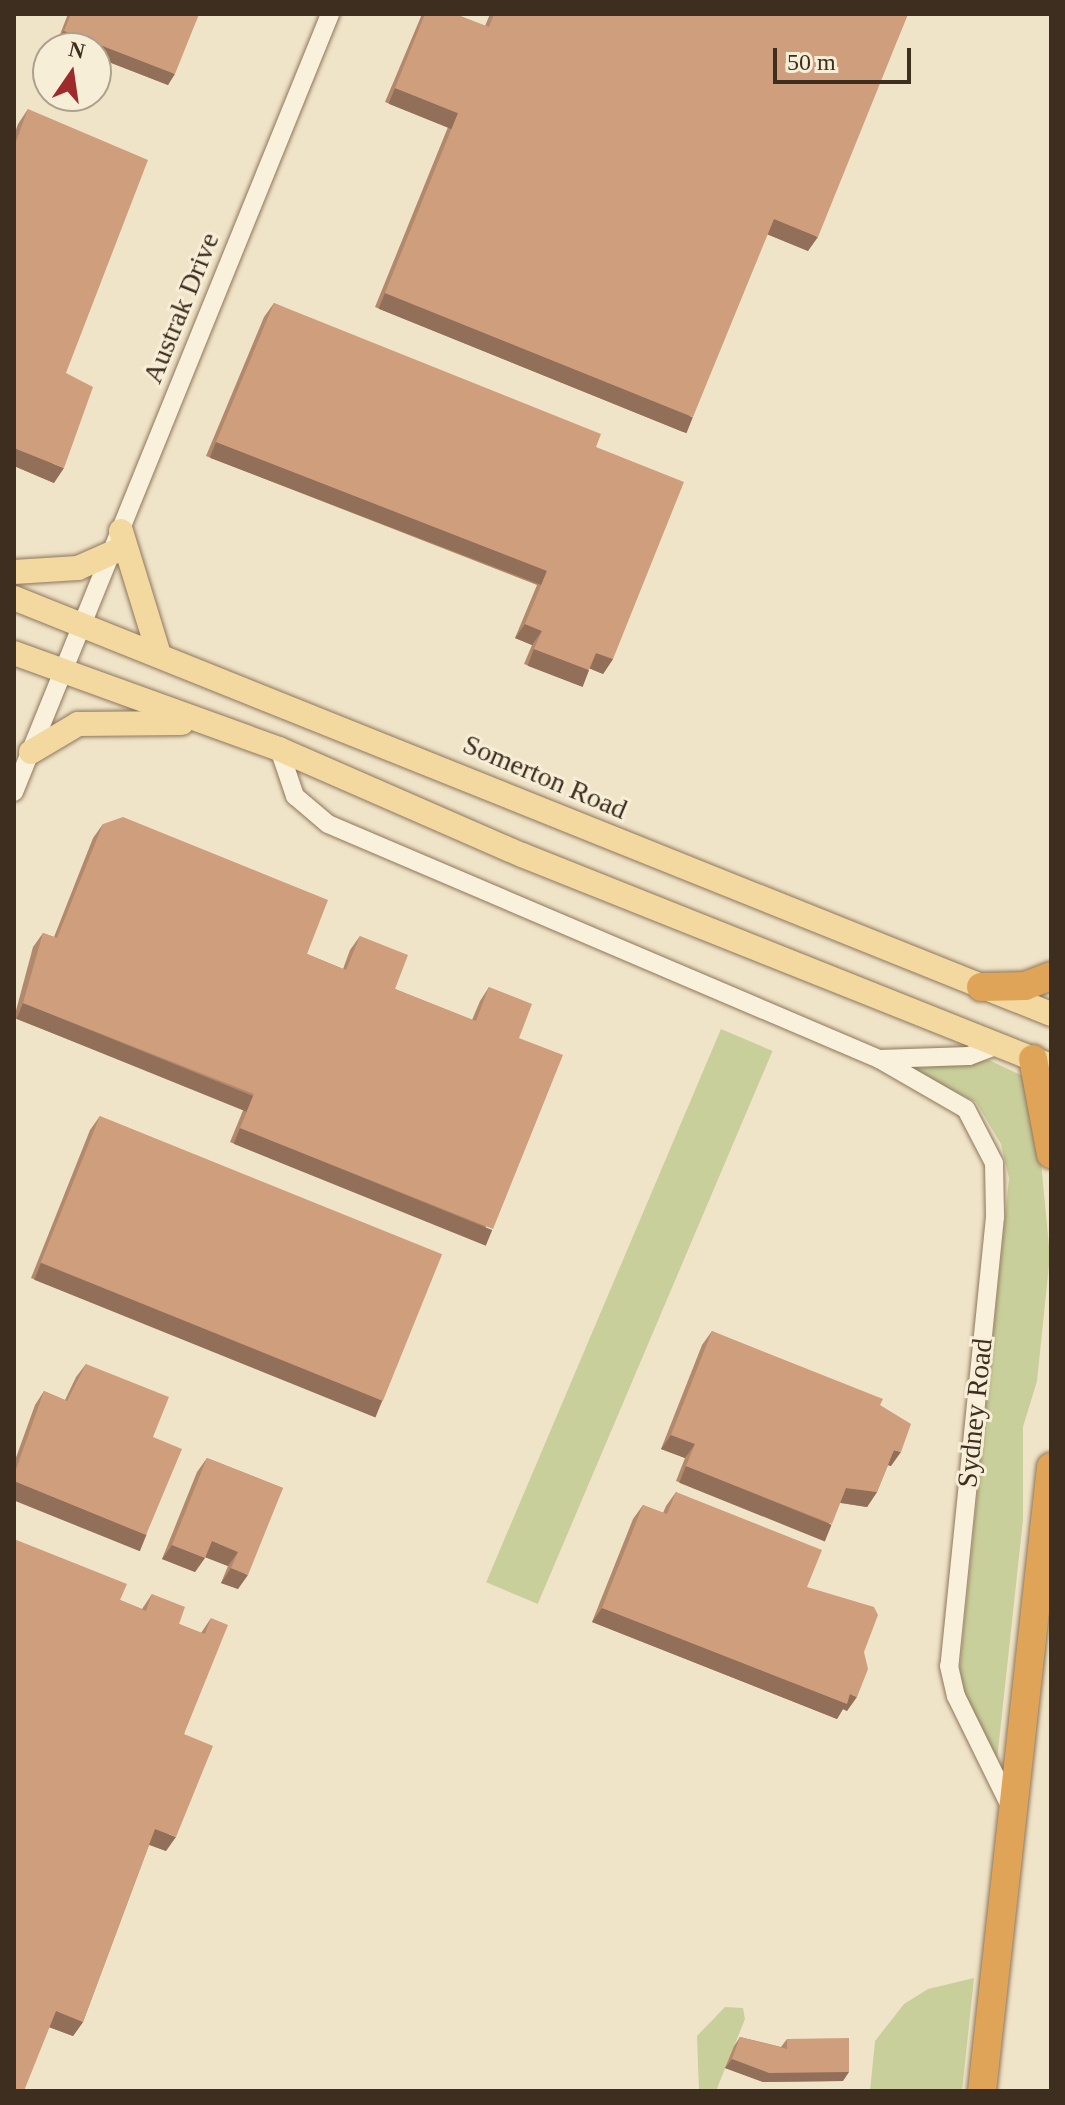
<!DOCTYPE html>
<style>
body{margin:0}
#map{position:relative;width:1065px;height:2105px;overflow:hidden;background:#f0e4c8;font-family:"Times New Roman",serif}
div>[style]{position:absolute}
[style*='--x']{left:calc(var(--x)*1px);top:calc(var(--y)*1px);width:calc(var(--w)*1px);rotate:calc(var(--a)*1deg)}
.green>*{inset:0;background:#c9cf9b;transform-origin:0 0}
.roads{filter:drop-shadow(0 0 2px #8d765c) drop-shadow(0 0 2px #8d765c)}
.minor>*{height:18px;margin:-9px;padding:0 9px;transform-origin:9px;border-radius:9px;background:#faf1dc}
.major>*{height:24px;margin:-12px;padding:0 12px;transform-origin:12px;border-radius:12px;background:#f3d9a0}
.highway>*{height:28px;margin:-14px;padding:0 14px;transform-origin:14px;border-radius:14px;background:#e0a458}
.wall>*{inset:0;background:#b2896c}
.shaded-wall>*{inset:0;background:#916f58;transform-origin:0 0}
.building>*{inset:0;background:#cf9f7d;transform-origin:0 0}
span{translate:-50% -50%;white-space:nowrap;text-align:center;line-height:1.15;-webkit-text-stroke:6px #f7eed8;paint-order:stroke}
.street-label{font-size:28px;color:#3d2e20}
.frame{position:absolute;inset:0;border:16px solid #3d2e20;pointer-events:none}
.north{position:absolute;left:32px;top:32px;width:80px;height:80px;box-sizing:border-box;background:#f7eed8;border:2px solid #ada18e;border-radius:50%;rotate:13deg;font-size:22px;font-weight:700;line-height:32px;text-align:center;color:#3d2e20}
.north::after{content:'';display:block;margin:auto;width:28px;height:36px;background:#9e2a2b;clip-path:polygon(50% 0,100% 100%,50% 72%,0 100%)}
.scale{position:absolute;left:773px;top:48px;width:138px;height:36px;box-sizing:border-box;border:4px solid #3d2e20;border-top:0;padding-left:10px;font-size:24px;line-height:28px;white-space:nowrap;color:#3d2e20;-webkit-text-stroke:6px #f7eed8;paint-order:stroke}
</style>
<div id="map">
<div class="green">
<div style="left:721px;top:1029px;width:56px;height:601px;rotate:23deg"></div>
<div style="clip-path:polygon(989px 1060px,1023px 1076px,1038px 1131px,1050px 1256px,1037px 1381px,1023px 1427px,1023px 1520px,997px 1760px,962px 1689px,960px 1667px,1009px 1178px,1001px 1144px,976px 1102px,910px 1069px)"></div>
<div style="clip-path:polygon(974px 1978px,962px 2091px,870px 2091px,875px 2041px,904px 2004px,928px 1989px)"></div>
<div style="clip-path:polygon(725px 2007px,743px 2008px,745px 2019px,716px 2091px,699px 2091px,697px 2036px)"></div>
</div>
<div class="roads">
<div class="minor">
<div style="--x:279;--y:749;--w:50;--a:71.2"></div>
<div style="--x:295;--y:796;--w:43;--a:40.3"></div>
<div style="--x:328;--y:824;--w:599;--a:23.1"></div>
<div style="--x:879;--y:1059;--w:90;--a:-1.9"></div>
<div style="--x:969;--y:1056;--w:30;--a:-21"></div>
<div style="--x:14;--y:792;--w:840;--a:-67.89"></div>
<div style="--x:879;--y:1059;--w:100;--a:29.9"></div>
<div style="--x:966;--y:1109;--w:61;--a:62.6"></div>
<div style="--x:994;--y:1163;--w:54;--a:88.9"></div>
<div style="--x:995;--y:1217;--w:451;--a:95.8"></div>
<div style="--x:949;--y:1666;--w:31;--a:77"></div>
<div style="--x:956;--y:1696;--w:125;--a:63.8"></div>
</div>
<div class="major">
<div style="--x:121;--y:531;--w:126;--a:72.9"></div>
<div style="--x:14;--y:572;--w:64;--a:-3.6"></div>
<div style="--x:78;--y:568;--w:39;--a:-24"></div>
<div style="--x:14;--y:598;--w:1117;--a:21.86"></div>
<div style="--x:14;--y:653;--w:282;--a:19.9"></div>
<div style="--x:279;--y:749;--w:265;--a:23.6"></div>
<div style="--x:522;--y:855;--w:570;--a:21.75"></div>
<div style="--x:31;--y:752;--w:55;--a:-30.8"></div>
<div style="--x:78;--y:724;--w:104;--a:-0.6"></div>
</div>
<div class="highway">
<div style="--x:981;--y:987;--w:44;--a:-1.3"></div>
<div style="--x:1025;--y:986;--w:28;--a:-21"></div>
<div style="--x:1033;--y:1059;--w:97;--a:79.3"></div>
<div style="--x:982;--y:2091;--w:628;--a:-83.69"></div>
</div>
</div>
<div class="wall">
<div style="clip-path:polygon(68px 14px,199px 14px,168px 85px,57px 42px)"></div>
<div style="clip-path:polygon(422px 14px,455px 14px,485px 26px,490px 14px,908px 14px,808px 251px,767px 234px,683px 432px,375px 307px,448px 127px,385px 102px)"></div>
<div style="clip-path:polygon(28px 109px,54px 483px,14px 466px,14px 135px,18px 124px)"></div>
<div style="clip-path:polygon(274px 303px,596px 447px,613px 659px,603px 674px,589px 668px,579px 685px,524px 664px,532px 645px,515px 638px,537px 585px,206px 456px,264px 317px)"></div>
<div style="clip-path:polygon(103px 824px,307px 954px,343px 969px,350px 950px,360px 936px,395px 989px,472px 1020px,480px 1001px,489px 987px,519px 1038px,483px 1243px,230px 1142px,244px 1108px,14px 1018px,33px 947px,43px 933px,54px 937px,93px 838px)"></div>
<div style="clip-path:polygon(100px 1116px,383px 1400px,373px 1414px,31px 1278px,90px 1130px)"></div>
<div style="clip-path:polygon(712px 1331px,880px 1405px,891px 1466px,888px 1465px,877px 1492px,867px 1507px,840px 1503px,822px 1538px,676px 1481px,685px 1458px,661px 1449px,702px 1345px)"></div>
<div style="clip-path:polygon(86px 1364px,153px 1437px,146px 1535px,136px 1549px,14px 1499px,14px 1463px,35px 1405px,44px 1391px,65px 1400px,76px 1377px)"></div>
<div style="clip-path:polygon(207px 1458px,283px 1488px,238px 1589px,221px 1583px,228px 1566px,205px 1557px,195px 1572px,162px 1559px,197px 1472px)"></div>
<div style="clip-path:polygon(676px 1492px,807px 1587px,864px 1652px,847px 1711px,843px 1709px,837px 1719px,592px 1622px,633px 1519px,643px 1505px,663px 1513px,666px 1506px)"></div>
<div style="clip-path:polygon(152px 1594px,179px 1624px,201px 1633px,211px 1618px,184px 1734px,166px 1851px,149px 1845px,83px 2022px,73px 2036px,49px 2027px,120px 1600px,142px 1609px)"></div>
<div style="clip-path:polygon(740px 2037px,781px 2047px,787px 2039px,843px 2081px,763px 2082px,725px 2068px,734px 2046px)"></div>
</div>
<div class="shaded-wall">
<div style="clip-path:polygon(64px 31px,175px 74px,168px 85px,96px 57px,96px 48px,73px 48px,57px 42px)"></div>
<div style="left:395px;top:88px;width:68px;height:17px;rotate:22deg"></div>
<div style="clip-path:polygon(774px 219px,818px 237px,808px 251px,764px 233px)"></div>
<div style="left:385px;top:293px;width:332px;height:17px;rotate:22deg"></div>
<div style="left:216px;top:442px;width:355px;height:17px;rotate:21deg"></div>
<div style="clip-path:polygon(14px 448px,64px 468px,54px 483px,14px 466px)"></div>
<div style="clip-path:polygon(525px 624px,542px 631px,532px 645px,515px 638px)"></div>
<div style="left:534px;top:649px;width:59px;height:18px;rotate:21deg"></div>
<div style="clip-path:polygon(596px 653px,613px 659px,603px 674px,586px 667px)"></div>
<div style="left:23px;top:1003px;width:248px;height:17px;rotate:22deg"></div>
<div style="left:240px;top:1128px;width:272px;height:17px;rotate:22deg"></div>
<div style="left:41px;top:1263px;width:368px;height:18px;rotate:22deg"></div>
<div style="clip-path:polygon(671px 1435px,695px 1444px,685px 1458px,661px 1449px)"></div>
<div style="clip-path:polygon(894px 1450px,901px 1452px,891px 1466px,884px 1464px)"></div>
<div style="left:686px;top:1466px;width:157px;height:18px;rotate:22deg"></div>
<div style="left:14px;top:1481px;width:143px;height:18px;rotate:22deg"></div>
<div style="clip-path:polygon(846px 1488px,877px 1492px,867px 1507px,836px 1502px)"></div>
<div style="clip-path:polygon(212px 1541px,238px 1552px,228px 1566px,202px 1556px)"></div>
<div style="clip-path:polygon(172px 1545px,205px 1558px,195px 1572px,162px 1559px)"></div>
<div style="clip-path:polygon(231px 1568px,248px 1575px,238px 1589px,221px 1583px)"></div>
<div style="clip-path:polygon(602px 1608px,850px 1694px,857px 1697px,847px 1711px,843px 1709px,837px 1719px,592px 1622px)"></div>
<div style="clip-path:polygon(155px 1829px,176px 1837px,166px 1851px,145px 1843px)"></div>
<div style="clip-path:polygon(56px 2011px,83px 2022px,73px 2036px,46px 2026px)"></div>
<div style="clip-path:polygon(732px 2059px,849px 2072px,843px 2081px,763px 2082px,725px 2068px)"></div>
</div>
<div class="building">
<div style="clip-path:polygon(71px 14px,199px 14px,175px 74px,64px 31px)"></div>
<div style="clip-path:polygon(425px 14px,455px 14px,489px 27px,494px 14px,908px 14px,818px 237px,774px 219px,693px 417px,385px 293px,458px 113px,395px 88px)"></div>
<div style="clip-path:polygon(28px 109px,148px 160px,66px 373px,93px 387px,64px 468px,14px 448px,14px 147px)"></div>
<div style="clip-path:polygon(274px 303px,601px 434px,596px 447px,684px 482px,613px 659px,596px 653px,589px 670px,534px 649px,542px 631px,525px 624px,547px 571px,216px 442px)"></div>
<div style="clip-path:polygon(123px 817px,328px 900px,307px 954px,346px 970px,360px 936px,408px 955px,395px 989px,476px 1021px,489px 987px,532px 1004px,519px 1038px,563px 1055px,493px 1229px,240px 1128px,254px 1094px,23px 1003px,43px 933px,57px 938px,103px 824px)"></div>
<div style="left:100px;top:1116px;width:369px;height:158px;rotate:22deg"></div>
<div style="clip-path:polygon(712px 1331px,883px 1399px,880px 1405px,911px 1424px,901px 1452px,894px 1450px,877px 1492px,846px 1488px,832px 1524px,686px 1466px,695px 1444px,671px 1435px)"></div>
<div style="clip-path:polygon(86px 1364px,169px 1397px,153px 1437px,182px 1449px,146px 1535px,14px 1481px,14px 1475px,44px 1391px,67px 1401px)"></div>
<div style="clip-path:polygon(207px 1458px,283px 1488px,248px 1575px,231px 1568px,238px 1552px,212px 1541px,205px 1558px,172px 1545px)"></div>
<div style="clip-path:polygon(676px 1492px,822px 1550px,807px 1587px,874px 1607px,878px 1615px,864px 1652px,868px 1669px,857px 1697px,850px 1694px,847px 1704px,602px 1608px,643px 1505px,667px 1514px)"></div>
<div style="clip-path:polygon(14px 1539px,127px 1584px,120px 1600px,146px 1611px,152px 1594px,185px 1607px,179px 1624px,205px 1634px,211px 1618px,228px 1625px,184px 1734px,213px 1746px,176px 1837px,155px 1829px,83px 2022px,56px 2011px,24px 2091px,14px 2091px)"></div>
<div style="clip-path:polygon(740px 2037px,787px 2049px,787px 2039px,849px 2038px,849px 2072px,769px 2073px,732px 2059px)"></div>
</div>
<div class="street-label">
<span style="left:181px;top:308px;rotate:-68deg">Austrak Drive</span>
<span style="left:545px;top:777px;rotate:23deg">Somerton Road</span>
<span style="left:975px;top:1413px;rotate:-84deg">Sydney Road</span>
</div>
<div class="frame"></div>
<div class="north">N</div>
<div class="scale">50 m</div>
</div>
